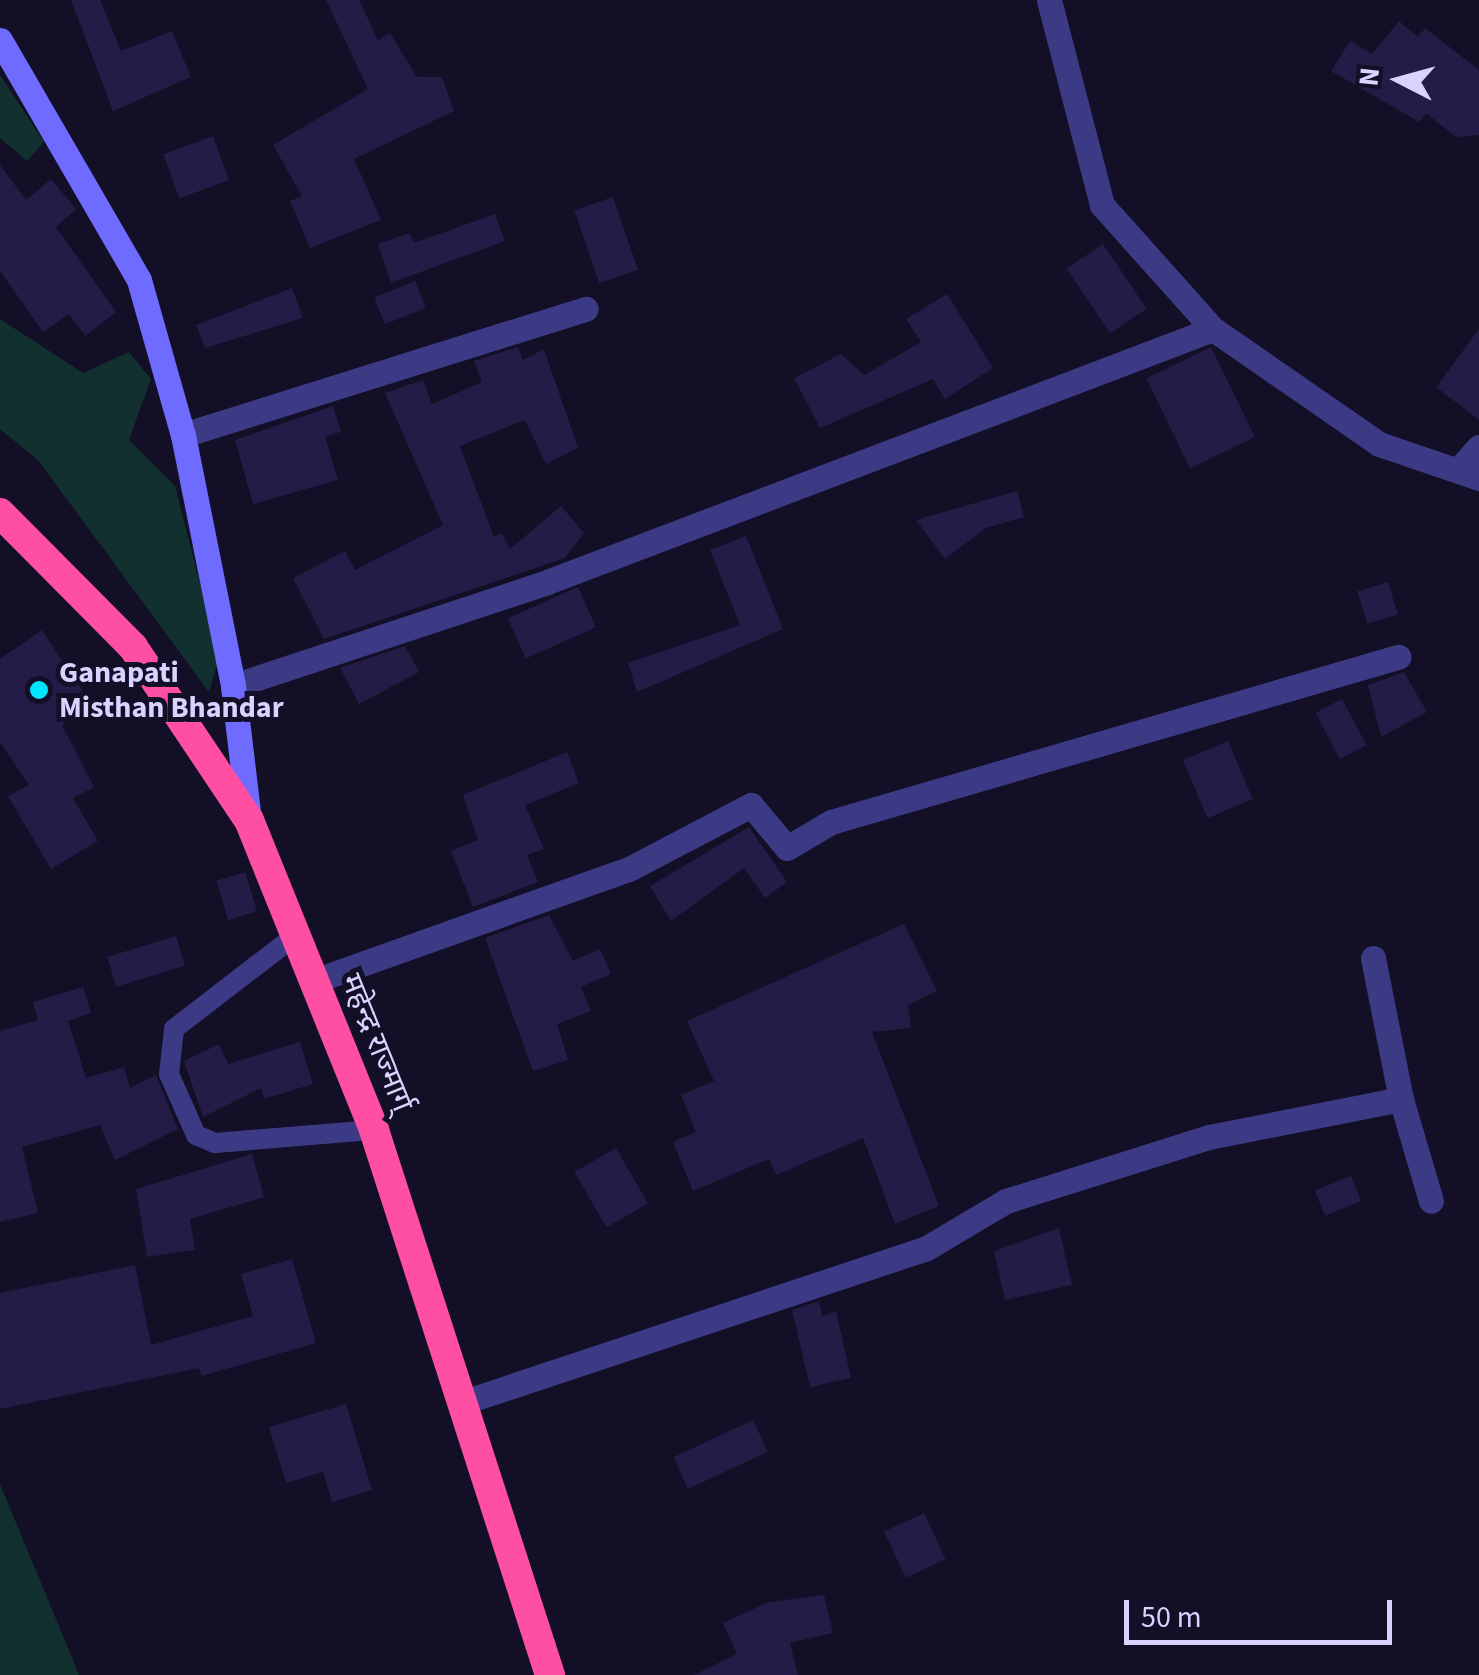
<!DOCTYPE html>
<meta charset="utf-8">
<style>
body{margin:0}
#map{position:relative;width:1479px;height:1675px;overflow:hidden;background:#130f26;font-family:"Source Sans 3","Noto Sans Devanagari",sans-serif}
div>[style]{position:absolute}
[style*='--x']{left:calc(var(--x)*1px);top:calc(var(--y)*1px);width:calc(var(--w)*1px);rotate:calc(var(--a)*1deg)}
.green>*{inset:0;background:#12302f}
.building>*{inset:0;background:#241b47;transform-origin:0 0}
.lane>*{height:20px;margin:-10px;padding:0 10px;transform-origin:10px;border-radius:10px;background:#3d3a85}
.street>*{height:25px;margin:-12.5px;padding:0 12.5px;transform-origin:12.5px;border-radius:12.5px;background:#3d3a85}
.secondary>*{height:25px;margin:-12.5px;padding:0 12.5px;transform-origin:12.5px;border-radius:12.5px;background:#6f6bff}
.highway>*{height:30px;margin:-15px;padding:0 15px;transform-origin:15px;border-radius:15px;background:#ff4fa3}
.dots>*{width:28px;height:28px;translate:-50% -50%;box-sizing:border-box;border:5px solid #130f26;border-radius:50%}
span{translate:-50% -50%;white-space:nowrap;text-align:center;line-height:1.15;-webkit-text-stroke:10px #130f26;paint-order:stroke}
.poi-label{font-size:30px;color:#d9d4ff;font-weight:700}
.left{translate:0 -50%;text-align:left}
.street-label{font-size:30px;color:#d9d4ff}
.north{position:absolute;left:1349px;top:30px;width:100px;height:100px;-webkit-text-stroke:8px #130f26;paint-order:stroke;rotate:276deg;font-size:28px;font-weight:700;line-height:40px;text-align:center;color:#d9d4ff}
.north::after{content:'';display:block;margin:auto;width:35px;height:45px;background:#d9d4ff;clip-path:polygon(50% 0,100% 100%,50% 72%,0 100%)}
.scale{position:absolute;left:1124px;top:1600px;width:268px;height:45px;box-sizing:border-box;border:5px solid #d9d4ff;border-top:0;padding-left:12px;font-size:30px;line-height:35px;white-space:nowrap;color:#d9d4ff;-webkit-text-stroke:8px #130f26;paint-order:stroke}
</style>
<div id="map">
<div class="green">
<div style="clip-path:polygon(0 75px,44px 142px,27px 161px,0 138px)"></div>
<div style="clip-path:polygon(0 319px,83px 373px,129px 352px,151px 379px,129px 440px,175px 486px,219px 658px,209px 692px,38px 460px,0 429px)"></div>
<div style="clip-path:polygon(0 1484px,73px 1660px,79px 1675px,0 1675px)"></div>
</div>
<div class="building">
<div style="clip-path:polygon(71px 0,100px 0,121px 51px,172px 31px,191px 77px,113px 111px)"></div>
<div style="clip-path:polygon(326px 0,359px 0,378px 40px,390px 33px,417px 77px,442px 77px,454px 111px,354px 159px,381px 220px,310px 248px,290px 201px,302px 196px,273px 145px,368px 89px)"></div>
<div style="clip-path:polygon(1399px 21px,1418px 37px,1425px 28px,1479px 70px,1479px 135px,1456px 137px,1426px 113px,1419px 122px,1331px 71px,1350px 41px,1372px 54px)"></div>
<div style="left:213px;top:136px;width:47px;height:53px;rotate:70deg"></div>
<div style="clip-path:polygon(0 165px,26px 200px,51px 179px,76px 209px,56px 227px,116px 312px,85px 336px,69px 314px,43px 332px,0 271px)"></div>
<div style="left:613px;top:197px;width:77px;height:41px;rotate:71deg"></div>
<div style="clip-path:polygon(495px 214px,505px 241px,391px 283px,378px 244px,410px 233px,414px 243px)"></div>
<div style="left:1103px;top:244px;width:78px;height:44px;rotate:56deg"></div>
<div style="left:415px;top:281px;width:29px;height:44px;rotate:68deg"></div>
<div style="clip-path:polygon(292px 288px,303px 318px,205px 348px,196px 325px)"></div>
<div style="clip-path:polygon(947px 294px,993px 368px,945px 399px,933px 379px,820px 428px,794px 378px,841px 354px,864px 375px,921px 342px,906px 319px)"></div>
<div style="clip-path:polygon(1479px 329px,1479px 420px,1436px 387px)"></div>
<div style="clip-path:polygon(518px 347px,523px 360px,544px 349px,578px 448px,546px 464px,525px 420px,460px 446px,494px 537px,502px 533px,510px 549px,561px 506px,584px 533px,565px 558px,324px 639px,293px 578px,345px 551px,355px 570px,443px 525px,385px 393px,423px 380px,432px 404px,482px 382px,474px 361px)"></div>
<div style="left:1211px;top:347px;width:100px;height:72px;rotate:64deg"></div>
<div style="clip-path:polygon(333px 406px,341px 432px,325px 436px,338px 480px,253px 504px,235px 440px)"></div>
<div style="clip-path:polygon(1017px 491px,1024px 517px,986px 528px,945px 559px,916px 520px)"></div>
<div style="clip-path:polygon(746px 536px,783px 629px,637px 692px,628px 663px,740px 625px,710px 550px)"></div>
<div style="left:1388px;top:582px;width:34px;height:32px;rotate:73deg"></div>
<div style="left:578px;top:587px;width:44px;height:77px;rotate:66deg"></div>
<div style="clip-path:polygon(42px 630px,92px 705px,62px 725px,94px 787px,73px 798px,98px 841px,51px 869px,8px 796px,29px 785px,0 742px,0 659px)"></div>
<div style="clip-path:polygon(405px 646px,419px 672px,359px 704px,340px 668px)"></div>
<div style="clip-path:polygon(1404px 672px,1427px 712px,1381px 737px,1368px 685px)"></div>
<div style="left:1342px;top:699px;width:52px;height:30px;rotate:62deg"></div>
<div style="left:1228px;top:741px;width:63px;height:49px;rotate:67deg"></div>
<div style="clip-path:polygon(567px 752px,579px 783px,525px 805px,544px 849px,527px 855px,538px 882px,473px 907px,451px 851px,478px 840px,463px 795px)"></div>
<div style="clip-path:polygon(749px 827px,787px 882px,765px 898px,744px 868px,671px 921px,650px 886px)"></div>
<div style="left:245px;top:872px;width:41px;height:30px;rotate:73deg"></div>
<div style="clip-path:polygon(549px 915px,573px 961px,600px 949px,611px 974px,581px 987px,591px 1011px,557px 1024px,568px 1060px,533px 1071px,485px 938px)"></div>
<div style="clip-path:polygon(904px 924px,937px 991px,908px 1005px,911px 1028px,872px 1032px,939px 1206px,895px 1224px,863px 1138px,776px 1175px,769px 1159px,693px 1191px,673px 1142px,696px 1132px,681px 1095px,714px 1081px,687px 1021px)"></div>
<div style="left:176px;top:936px;width:31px;height:72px;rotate:73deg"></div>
<div style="clip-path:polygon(83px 987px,91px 1013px,68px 1021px,86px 1078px,124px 1067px,130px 1088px,156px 1075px,178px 1129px,115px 1160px,100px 1125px,22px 1147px,38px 1213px,0 1222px,0 1031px,38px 1020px,33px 1002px)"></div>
<div style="clip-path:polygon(300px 1042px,313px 1084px,264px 1099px,261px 1088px,203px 1117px,184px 1061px,219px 1044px,228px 1064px)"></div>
<div style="left:616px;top:1148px;width:64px;height:48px;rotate:60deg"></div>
<div style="clip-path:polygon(252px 1154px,264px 1197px,190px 1219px,195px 1250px,147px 1257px,136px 1189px)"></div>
<div style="left:1351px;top:1176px;width:27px;height:39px;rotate:68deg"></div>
<div style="clip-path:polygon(1059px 1228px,1072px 1285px,1005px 1300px,994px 1251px)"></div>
<div style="clip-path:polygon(292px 1259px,316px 1343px,202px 1376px,199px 1368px,0 1409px,0 1293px,135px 1265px,151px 1345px,253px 1316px,241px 1274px)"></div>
<div style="clip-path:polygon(819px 1301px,822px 1316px,836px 1311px,851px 1378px,810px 1387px,792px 1310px)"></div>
<div style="clip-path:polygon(346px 1404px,372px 1490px,332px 1502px,323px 1472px,286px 1483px,269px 1427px)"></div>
<div style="left:753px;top:1420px;width:35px;height:88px;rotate:65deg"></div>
<div style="left:924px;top:1513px;width:51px;height:44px;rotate:65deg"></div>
<div style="clip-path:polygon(824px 1595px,833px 1633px,790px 1643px,798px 1675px,694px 1675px,737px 1654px,723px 1623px,769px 1602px)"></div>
</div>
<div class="lane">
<div style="--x:292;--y:938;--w:149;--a:142.4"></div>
<div style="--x:174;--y:1029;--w:45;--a:96.3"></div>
<div style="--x:169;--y:1074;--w:67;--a:66.1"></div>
<div style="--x:196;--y:1135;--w:21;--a:23"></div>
<div style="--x:215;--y:1143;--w:160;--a:-4.7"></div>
</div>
<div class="street">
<div style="--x:1049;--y:0;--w:212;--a:75.5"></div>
<div style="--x:1102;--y:205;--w:166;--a:48.2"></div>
<div style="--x:1213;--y:329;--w:202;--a:34.7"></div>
<div style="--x:1379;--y:444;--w:106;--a:18.8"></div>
<div style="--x:183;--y:435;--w:422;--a:-17.4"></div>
<div style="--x:1458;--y:470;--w:31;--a:-48"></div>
<div style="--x:233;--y:686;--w:331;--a:-18.3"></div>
<div style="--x:547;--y:582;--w:712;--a:-20.8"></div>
<div style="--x:1373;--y:958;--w:144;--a:78.8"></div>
<div style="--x:314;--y:981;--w:334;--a:-19.6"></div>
<div style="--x:629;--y:869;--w:138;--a:-27.7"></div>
<div style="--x:751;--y:805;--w:56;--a:50.1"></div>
<div style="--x:787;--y:848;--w:51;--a:-30.6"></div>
<div style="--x:831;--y:822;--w:591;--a:-16.23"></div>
<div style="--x:464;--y:1402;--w:486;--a:-18.4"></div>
<div style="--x:925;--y:1249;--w:94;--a:-30.7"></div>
<div style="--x:1006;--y:1201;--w:213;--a:-17.5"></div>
<div style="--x:1209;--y:1137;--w:196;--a:-11.2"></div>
<div style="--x:1401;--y:1099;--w:106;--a:73.6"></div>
</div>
<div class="secondary">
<div style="--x:0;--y:40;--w:277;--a:59.9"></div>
<div style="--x:139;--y:280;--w:161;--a:74.2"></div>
<div style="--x:183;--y:435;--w:256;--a:78.7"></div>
<div style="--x:233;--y:686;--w:135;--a:83.2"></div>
</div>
<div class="highway">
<div style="--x:0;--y:513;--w:189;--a:45.2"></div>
<div style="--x:133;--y:647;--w:208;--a:56.2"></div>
<div style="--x:249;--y:820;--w:334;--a:68"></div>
<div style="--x:374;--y:1130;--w:573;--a:72.1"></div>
</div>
<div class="dots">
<div style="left:39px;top:690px;background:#00e5ff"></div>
</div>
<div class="poi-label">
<span class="left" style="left:59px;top:690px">Ganapati<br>Misthan Bhandar</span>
</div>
<div class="street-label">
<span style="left:376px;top:1043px;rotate:68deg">महेन्द्र राज्मार्ग्</span>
</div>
<div class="north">N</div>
<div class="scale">50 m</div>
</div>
